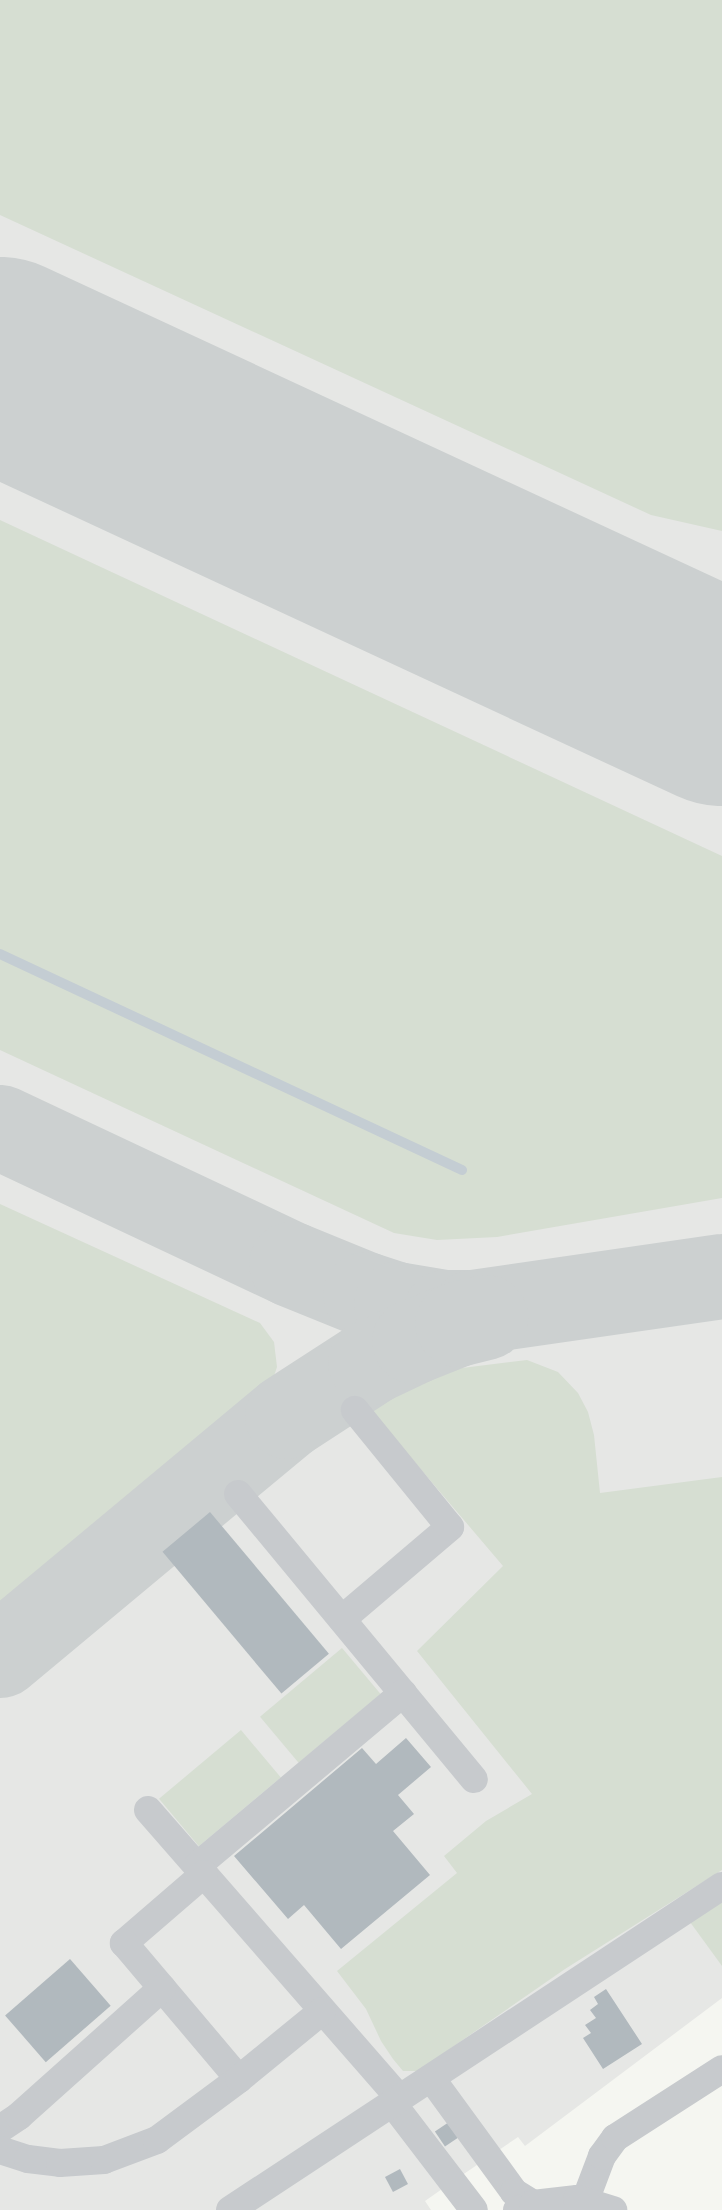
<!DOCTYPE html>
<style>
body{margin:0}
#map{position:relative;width:722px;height:2210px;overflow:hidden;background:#f5f6f1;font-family:"Open Sans",sans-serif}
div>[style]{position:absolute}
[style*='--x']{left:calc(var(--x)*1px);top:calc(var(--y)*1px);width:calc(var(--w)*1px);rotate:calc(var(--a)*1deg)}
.built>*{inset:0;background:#e6e7e5}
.green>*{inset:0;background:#d6ded2;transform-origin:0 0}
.stream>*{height:10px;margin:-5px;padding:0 5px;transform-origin:5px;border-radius:5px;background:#c4cdd3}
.taxiway>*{height:85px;margin:-42.5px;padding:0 42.5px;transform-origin:42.5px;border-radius:42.5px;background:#ccd0d0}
.runway>*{height:214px;margin:-107px;padding:0 107px;transform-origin:107px;border-radius:107px;background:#ccd0d0}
.building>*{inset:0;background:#b1b9be;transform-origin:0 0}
.minor>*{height:28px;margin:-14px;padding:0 14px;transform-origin:14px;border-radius:14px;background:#c7cacd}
span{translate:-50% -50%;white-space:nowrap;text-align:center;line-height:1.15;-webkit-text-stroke:5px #fff;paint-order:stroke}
</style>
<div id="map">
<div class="built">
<div style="clip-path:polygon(0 0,722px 0,722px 1998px,525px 2146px,518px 2137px,452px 2182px,425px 2201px,431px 2210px,0 2210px)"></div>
</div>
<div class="green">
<div style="clip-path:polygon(0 0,722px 0,722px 531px,651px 515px,0 215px)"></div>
<div style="clip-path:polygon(0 520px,722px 856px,722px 1198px,497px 1237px,437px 1240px,394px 1233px,0 1050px)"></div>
<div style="clip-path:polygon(0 1204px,260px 1323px,274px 1342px,277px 1367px,268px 1394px,0 1621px)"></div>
<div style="clip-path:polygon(527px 1360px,558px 1372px,578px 1393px,588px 1412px,594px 1435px,600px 1493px,722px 1477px,722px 1870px,565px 1969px,418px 2071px,403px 2071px,393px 2059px,381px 2041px,366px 2009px,337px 1971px,457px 1873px,444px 1856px,486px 1821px,532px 1794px,417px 1651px,503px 1566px,367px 1406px,390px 1389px,419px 1378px,454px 1369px)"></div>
<div style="left:342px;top:1648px;width:60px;height:107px;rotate:50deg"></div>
<div style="left:241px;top:1730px;width:62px;height:107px;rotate:50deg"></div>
<div style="clip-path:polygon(722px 1900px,722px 1966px,690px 1922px)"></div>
</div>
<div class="stream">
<div style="--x:0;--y:954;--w:510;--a:25.06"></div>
</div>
<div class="taxiway">
<div style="--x:0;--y:1127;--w:322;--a:25.2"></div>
<div style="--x:291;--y:1264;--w:80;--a:22.1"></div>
<div style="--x:365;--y:1294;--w:33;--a:18"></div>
<div style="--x:396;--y:1304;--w:50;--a:9.3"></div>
<div style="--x:445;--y:1312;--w:27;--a:0"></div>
<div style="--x:472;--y:1312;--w:253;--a:-8.2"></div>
<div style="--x:0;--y:1655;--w:373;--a:-39.8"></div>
<div style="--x:287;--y:1416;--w:99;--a:-33"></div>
<div style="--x:370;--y:1362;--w:49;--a:-25.5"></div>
<div style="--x:414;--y:1341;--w:46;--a:-21.6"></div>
<div style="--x:457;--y:1324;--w:29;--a:-14"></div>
</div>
<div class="runway">
<div style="--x:0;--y:364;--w:796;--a:24.89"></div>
</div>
<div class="building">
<div style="left:210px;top:1512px;width:185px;height:62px;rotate:50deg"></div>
<div style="clip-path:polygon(406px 1738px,431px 1767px,398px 1795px,414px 1814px,393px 1831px,430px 1875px,341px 1949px,304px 1905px,288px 1919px,234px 1856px,362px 1748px,376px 1764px)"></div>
<div style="left:70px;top:1959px;width:62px;height:86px;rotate:49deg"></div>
<div style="clip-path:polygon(606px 1989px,642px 2044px,603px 2069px,583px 2038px,591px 2033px,585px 2025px,596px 2018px,590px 2010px,598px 2004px,594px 1997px)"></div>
<div style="left:449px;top:2122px;width:18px;height:17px;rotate:56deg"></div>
<div style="left:400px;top:2169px;width:17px;height:17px;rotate:62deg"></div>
</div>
<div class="minor">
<div style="--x:238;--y:1494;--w:370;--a:50.4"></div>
<div style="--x:342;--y:1619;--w:142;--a:-40.4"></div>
<div style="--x:450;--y:1527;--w:151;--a:-129.1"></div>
<div style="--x:148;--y:1810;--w:383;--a:48.9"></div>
<div style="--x:197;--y:1866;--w:269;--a:-40"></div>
<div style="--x:204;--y:1874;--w:106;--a:139.2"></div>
<div style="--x:124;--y:1943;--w:178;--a:49.8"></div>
<div style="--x:431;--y:2078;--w:141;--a:53.9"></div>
<div style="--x:514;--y:2192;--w:22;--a:32"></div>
<div style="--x:393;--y:2104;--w:133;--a:52.6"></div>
<div style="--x:0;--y:2129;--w:23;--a:-34"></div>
<div style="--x:19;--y:2116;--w:192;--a:-41.8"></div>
<div style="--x:0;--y:2150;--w:29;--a:18"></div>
<div style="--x:28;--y:2159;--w:32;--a:7"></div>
<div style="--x:60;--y:2163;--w:44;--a:-3.9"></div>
<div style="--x:104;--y:2160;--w:57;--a:-20.7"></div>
<div style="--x:157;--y:2140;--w:102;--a:-36.6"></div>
<div style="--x:239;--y:2079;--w:107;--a:-39.3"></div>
<div style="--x:585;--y:2201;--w:48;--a:-69.3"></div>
<div style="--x:602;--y:2156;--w:22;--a:-54"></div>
<div style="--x:615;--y:2138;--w:127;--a:-32.8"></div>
<div style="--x:230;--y:2210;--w:589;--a:-33.37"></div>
<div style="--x:517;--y:2210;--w:17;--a:-21"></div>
<div style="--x:533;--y:2204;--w:44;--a:-6.5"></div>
<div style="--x:577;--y:2199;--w:38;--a:17"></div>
</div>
</div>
